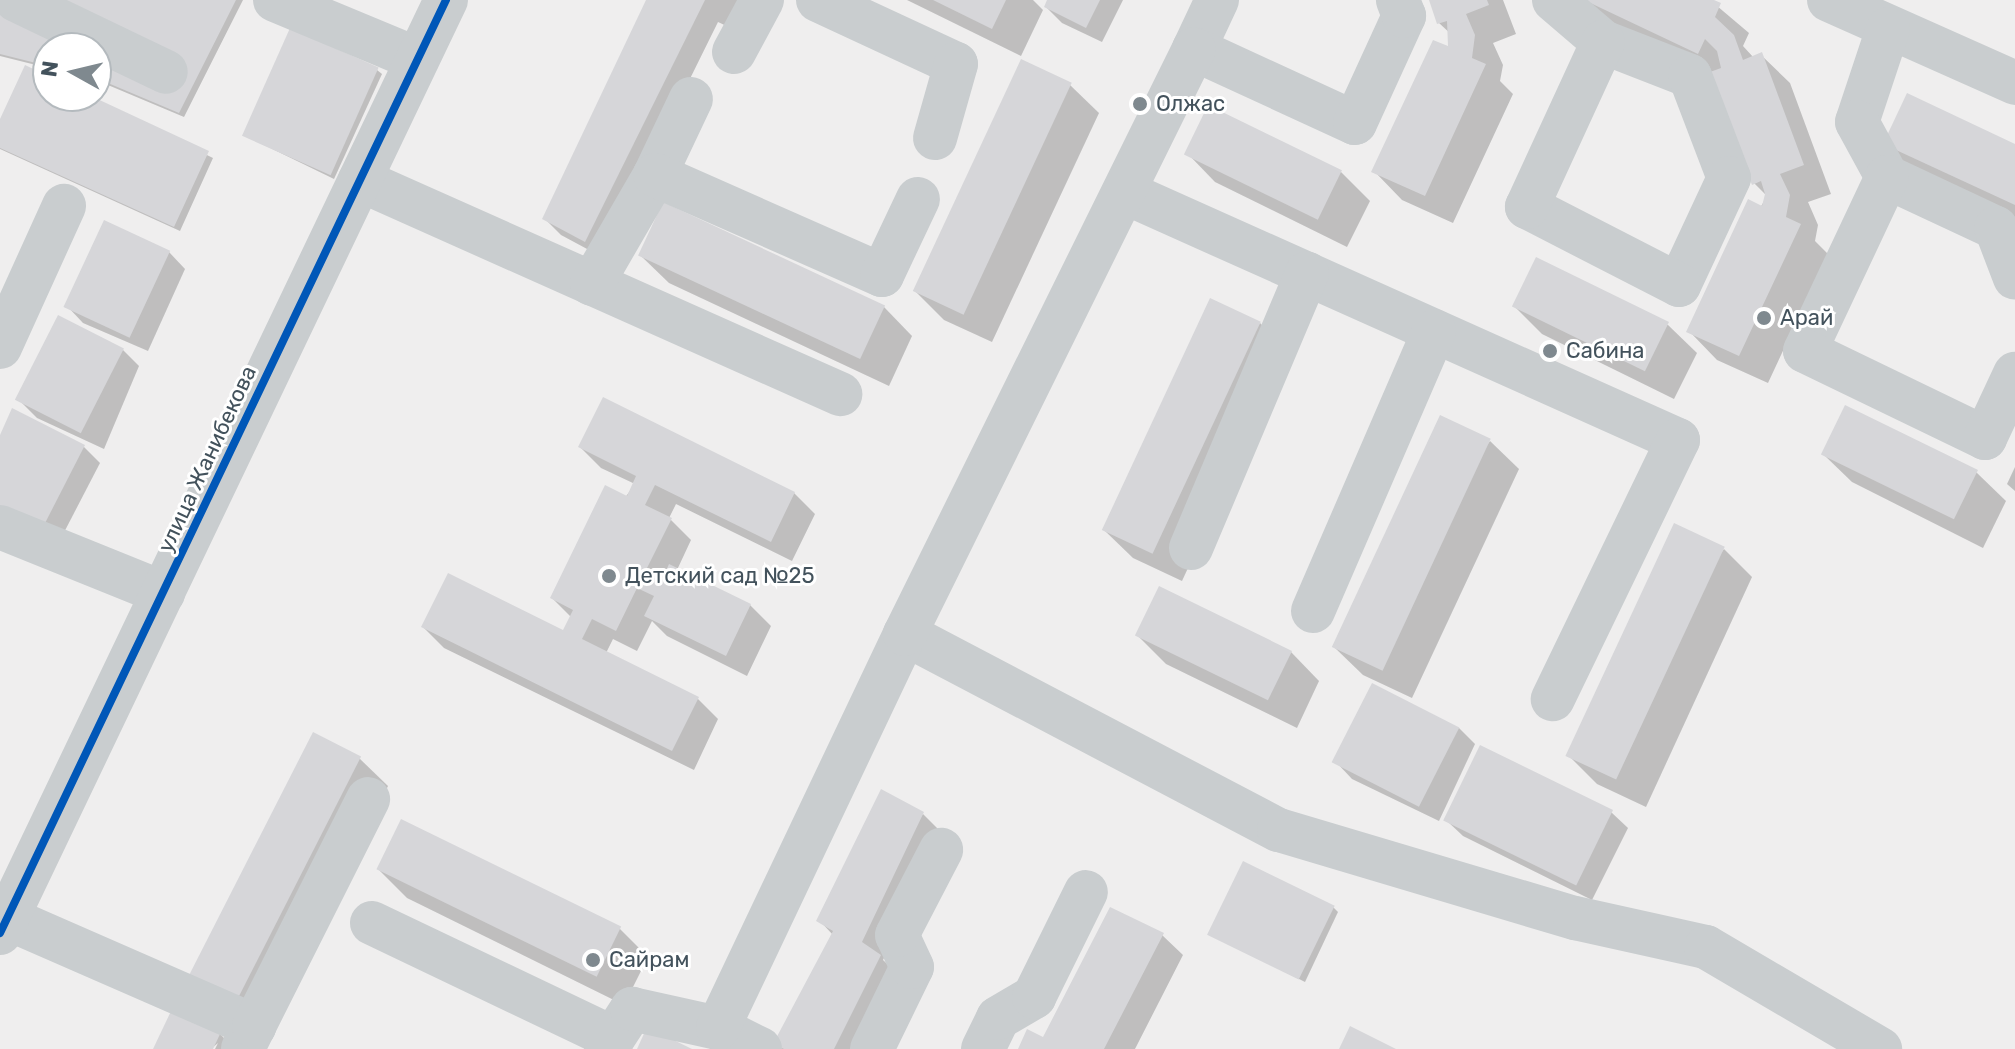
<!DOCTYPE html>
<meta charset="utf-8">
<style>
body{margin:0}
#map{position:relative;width:2015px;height:1049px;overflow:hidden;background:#efeeee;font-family:Rubik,sans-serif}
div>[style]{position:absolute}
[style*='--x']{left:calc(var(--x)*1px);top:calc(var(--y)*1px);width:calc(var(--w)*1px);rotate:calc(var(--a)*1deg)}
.shadow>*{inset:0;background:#0003}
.building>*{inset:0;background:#d6d6d9;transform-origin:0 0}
.minor>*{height:44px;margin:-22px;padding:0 22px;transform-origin:22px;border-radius:22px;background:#c9cdcf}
.cycleway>*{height:8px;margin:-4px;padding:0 4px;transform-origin:4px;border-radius:4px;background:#0057b8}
.dots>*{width:22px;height:22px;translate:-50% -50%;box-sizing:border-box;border:4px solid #fff;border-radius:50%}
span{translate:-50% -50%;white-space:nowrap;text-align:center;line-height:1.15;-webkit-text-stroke:6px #fff;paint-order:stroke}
.poi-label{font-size:22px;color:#43525c}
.left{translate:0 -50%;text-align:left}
.street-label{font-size:22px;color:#43525c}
.north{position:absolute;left:32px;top:32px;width:80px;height:80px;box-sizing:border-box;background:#fff;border:2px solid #b4babe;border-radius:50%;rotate:278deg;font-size:22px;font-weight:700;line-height:32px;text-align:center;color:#43525c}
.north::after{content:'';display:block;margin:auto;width:28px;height:36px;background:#7f898f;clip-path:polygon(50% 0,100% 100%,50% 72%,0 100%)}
</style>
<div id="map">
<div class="shadow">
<div style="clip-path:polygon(0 0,243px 0,184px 117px,96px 80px,96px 48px,48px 48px,48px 68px,0 56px)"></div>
<div style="clip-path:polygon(649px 0,747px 0,733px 29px,718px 22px,602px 257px,561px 235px,545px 219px)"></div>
<div style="clip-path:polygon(907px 0,1033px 0,1043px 10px,1021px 56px)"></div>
<div style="clip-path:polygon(1049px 0,1123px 0,1102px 42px,1062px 23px,1046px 7px)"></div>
<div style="clip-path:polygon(1431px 0,1503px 0,1516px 34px,1493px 43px,1503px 65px,1500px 81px,1513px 94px,1453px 223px,1402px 200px,1374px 171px,1449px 49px,1453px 36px,1439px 23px)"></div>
<div style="clip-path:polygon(1576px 0,1710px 0,1749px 33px,1743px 46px,1754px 58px,1761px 55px,1790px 83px,1831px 194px,1808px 202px,1818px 225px,1815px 241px,1828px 254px,1768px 383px,1717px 360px,1689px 331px,1767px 196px,1754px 183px,1714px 75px,1595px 19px)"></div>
<div style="clip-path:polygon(377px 70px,382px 74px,334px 179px,244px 135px)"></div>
<div style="clip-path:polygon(48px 78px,48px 96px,86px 96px,213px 158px,180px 231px,0 149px,0 123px)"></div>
<div style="clip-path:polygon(1070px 85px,1099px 113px,992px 342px,944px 320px,915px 291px)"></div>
<div style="clip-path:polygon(1209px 107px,1341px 172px,1370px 201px,1347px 247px,1215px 182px,1187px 153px)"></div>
<div style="clip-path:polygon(1885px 143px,2015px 146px,2015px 219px,1914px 172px)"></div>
<div style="clip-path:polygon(169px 252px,185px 269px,148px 351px,83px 323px,67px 306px)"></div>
<div style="clip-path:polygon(640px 255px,884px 307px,912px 336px,889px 386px,669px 283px)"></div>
<div style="clip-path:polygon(1514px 306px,1668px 325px,1697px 353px,1674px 399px,1542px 334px)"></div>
<div style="clip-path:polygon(1260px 323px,1288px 352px,1182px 581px,1133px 558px,1104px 530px)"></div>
<div style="clip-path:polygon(123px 350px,139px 366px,104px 449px,37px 418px,21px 402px)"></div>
<div style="clip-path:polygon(1846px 408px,1977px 473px,2006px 501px,1983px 548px,1852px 482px,1823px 454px)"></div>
<div style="clip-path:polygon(0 440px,84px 447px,100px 463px,58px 544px,0 515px)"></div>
<div style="clip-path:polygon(1490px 441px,1519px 469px,1412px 698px,1363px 675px,1334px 647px)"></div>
<div style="clip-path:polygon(580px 447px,794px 493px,815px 514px,792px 561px,676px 504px,669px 518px,691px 540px,677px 570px,750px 605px,771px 626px,747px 676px,667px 636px,652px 621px,637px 651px,613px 639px,606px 653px,698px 699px,718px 719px,694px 770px,444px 648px,423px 627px,564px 633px,572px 618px,552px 598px,635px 484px,601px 468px)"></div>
<div style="clip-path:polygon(2015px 467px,2015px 491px,2007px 484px)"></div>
<div style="clip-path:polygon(1724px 549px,1752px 577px,1646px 807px,1597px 784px,1568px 755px)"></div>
<div style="clip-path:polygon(1137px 635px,1291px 652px,1319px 681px,1297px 728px,1166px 664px)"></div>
<div style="clip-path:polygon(1459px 728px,1475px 744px,1439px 821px,1352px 779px,1336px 762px)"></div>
<div style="clip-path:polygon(359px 758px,388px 786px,268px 1030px,222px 1007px)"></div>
<div style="clip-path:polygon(1611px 812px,1628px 828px,1592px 900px,1463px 836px,1446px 820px)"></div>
<div style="clip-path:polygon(923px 814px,944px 835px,883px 960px,901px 977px,865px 1049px,781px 1049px,833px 935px,819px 920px)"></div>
<div style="clip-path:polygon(379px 870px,619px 928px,648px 957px,624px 1005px,407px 898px)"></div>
<div style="clip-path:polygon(1333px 907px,1338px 912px,1305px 982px,1211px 934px)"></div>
<div style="clip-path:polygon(1162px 935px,1183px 955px,1135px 1049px,1020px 1049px,1044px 1040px)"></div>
<div style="clip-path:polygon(220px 1034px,235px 1049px,215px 1049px,218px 1043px,211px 1049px,155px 1049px)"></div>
</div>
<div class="building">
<div style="clip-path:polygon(0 0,236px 0,179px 113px,96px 78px,96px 48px,48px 48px,48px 66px,0 54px)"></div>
<div style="clip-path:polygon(646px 0,705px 0,585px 242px,542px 219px)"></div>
<div style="clip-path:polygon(933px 0,1006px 0,992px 29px)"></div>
<div style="clip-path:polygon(1047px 0,1100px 0,1086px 28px,1044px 7px)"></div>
<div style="clip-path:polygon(1429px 0,1487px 0,1489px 5px,1466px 14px,1475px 35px,1472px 58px,1486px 64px,1425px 196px,1371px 172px,1433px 40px,1448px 46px,1447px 21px,1437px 24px)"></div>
<div style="clip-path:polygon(1584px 0,1714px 0,1721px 3px,1715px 17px,1734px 35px,1743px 60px,1762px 52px,1804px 165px,1780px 174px,1790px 195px,1786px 217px,1801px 224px,1739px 356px,1686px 332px,1748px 199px,1762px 206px,1765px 194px,1761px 181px,1752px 185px,1710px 72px,1721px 68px,1717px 51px,1705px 39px,1698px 54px)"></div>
<div style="left:290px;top:28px;width:97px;height:118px;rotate:24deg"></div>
<div style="left:1021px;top:59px;width:56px;height:256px;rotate:25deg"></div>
<div style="clip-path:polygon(25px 65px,48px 76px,48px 96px,91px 96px,209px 151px,174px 227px,0 148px,0 119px)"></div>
<div style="clip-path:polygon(1907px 93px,2015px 144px,2015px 205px,1883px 144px)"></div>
<div style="left:1208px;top:105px;width:149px;height:55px;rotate:26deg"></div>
<div style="left:663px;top:202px;width:245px;height:59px;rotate:25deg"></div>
<div style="left:104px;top:220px;width:73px;height:96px;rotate:25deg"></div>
<div style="left:1536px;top:257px;width:148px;height:55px;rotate:26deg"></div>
<div style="left:1210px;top:298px;width:56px;height:256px;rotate:25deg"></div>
<div style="left:58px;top:315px;width:74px;height:95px;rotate:27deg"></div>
<div style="clip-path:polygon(603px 397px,795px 492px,771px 542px,655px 485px,645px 505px,672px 518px,646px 570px,663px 578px,669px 564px,751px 604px,726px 656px,644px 616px,654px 596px,637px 588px,616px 631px,592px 619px,582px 639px,699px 697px,672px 751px,421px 627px,448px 573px,563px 630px,573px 610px,550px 598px,605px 485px,627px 496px,636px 476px,578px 447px)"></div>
<div style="left:1845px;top:405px;width:148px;height:55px;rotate:26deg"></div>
<div style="clip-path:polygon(12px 408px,85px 445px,42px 529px,0 509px,0 435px)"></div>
<div style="left:1440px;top:415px;width:56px;height:256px;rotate:25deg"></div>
<div style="left:1674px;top:523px;width:56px;height:257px;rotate:25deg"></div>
<div style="left:1159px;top:586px;width:148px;height:55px;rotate:26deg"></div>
<div style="left:1372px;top:683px;width:98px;height:89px;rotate:27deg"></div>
<div style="left:313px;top:732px;width:54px;height:275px;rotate:27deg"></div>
<div style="left:1480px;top:745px;width:148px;height:84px;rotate:26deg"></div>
<div style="clip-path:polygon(881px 789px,924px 812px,862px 942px,881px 955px,834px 1049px,784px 1049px,773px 1044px,833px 931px,816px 921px)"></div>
<div style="left:401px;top:819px;width:245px;height:56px;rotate:26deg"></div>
<div style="left:1243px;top:861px;width:102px;height:82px;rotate:26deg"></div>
<div style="clip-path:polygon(1110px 907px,1164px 933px,1104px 1049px,1018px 1049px,1027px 1029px,1043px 1037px)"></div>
<div style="clip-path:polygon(172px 1009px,221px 1032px,213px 1049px,153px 1049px)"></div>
<div style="clip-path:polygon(1350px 1026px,1396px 1049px,1339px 1049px)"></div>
<div style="clip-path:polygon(647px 1027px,692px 1049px,637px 1049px)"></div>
</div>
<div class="minor">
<div style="--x:16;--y:0;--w:166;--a:25.6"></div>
<div style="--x:275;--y:0;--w:154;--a:22.6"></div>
<div style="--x:818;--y:0;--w:152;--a:24.9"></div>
<div style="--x:956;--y:64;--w:77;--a:105.8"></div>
<div style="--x:1217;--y:0;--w:54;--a:115.1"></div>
<div style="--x:1194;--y:49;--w:177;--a:24.7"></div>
<div style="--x:1355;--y:123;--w:118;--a:-65.4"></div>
<div style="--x:1404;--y:16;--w:17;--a:-111"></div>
<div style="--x:1554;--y:0;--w:65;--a:40.6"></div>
<div style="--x:1603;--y:42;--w:93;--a:21.3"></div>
<div style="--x:1690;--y:76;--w:109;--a:69.1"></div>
<div style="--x:1729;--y:178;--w:118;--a:115"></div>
<div style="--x:1679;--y:285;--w:171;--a:-152.8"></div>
<div style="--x:1527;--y:207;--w:182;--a:-65.3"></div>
<div style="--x:1829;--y:0;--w:204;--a:24"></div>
<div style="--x:1888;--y:29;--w:98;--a:108.4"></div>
<div style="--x:1857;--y:122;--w:63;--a:61.4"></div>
<div style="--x:1887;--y:177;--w:120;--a:25.1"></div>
<div style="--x:1996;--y:228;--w:53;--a:69.2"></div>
<div style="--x:734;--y:52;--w:59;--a:-61.7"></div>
<div style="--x:655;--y:175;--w:84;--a:-64.7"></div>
<div style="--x:1887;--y:177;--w:192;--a:115.2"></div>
<div style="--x:1805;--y:351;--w:200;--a:25.8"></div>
<div style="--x:1985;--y:438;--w:71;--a:-64.9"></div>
<div style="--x:360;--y:180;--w:526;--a:24.03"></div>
<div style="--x:1124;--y:192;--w:607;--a:24.12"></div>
<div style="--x:1678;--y:440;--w:288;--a:115.8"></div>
<div style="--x:592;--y:284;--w:126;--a:-60"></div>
<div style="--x:655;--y:175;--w:248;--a:23.8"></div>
<div style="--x:882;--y:275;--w:84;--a:-64.7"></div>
<div style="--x:0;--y:347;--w:155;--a:-65.6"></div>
<div style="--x:0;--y:527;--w:176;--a:22"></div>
<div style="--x:1191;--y:548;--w:298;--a:-67.1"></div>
<div style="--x:1313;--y:611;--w:305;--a:-66.6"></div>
<div style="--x:905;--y:634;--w:422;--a:27.7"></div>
<div style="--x:1279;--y:830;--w:309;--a:16.6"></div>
<div style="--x:1575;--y:918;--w:134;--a:12.5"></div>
<div style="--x:1706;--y:947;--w:202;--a:30.4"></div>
<div style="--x:7;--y:918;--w:270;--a:23.6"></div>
<div style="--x:254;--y:1026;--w:25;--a:116"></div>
<div style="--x:372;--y:923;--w:267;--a:25.5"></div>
<div style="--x:0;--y:933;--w:1034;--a:-64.45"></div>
<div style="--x:254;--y:1026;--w:254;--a:-63.3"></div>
<div style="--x:718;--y:1028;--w:47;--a:26.6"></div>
<div style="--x:606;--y:1049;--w:48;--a:-57"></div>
<div style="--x:632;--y:1009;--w:88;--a:12.5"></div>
<div style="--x:718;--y:1028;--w:436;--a:-64.6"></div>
<div style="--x:905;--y:634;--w:652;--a:-63.71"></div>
<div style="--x:872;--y:1049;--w:91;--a:-64"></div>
<div style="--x:912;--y:967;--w:35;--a:-115"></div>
<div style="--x:897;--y:935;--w:96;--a:-62.6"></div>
<div style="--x:983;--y:1049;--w:34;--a:-64"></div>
<div style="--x:998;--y:1018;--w:42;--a:-30.3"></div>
<div style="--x:1034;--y:997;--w:117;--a:-63.7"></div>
</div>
<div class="cycleway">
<div style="--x:0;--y:933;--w:1034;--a:-64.45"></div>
</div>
<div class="dots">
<div style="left:1140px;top:104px;background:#7f898f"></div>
<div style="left:1764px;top:318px;background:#7f898f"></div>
<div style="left:1550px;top:351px;background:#7f898f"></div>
<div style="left:609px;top:576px;background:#7f898f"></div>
<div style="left:593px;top:960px;background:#7f898f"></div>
</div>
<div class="poi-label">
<span class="left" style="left:1156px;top:104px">Олжас</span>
<span class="left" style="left:1780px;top:318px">Арай</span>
<span class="left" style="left:1566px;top:351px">Сабина</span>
<span class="left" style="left:625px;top:576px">Детский сад №25</span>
<span class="left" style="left:609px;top:960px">Сайрам</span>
</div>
<div class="street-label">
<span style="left:207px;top:459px;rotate:-65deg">улица Жанибекова</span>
</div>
<div class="north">N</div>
</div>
